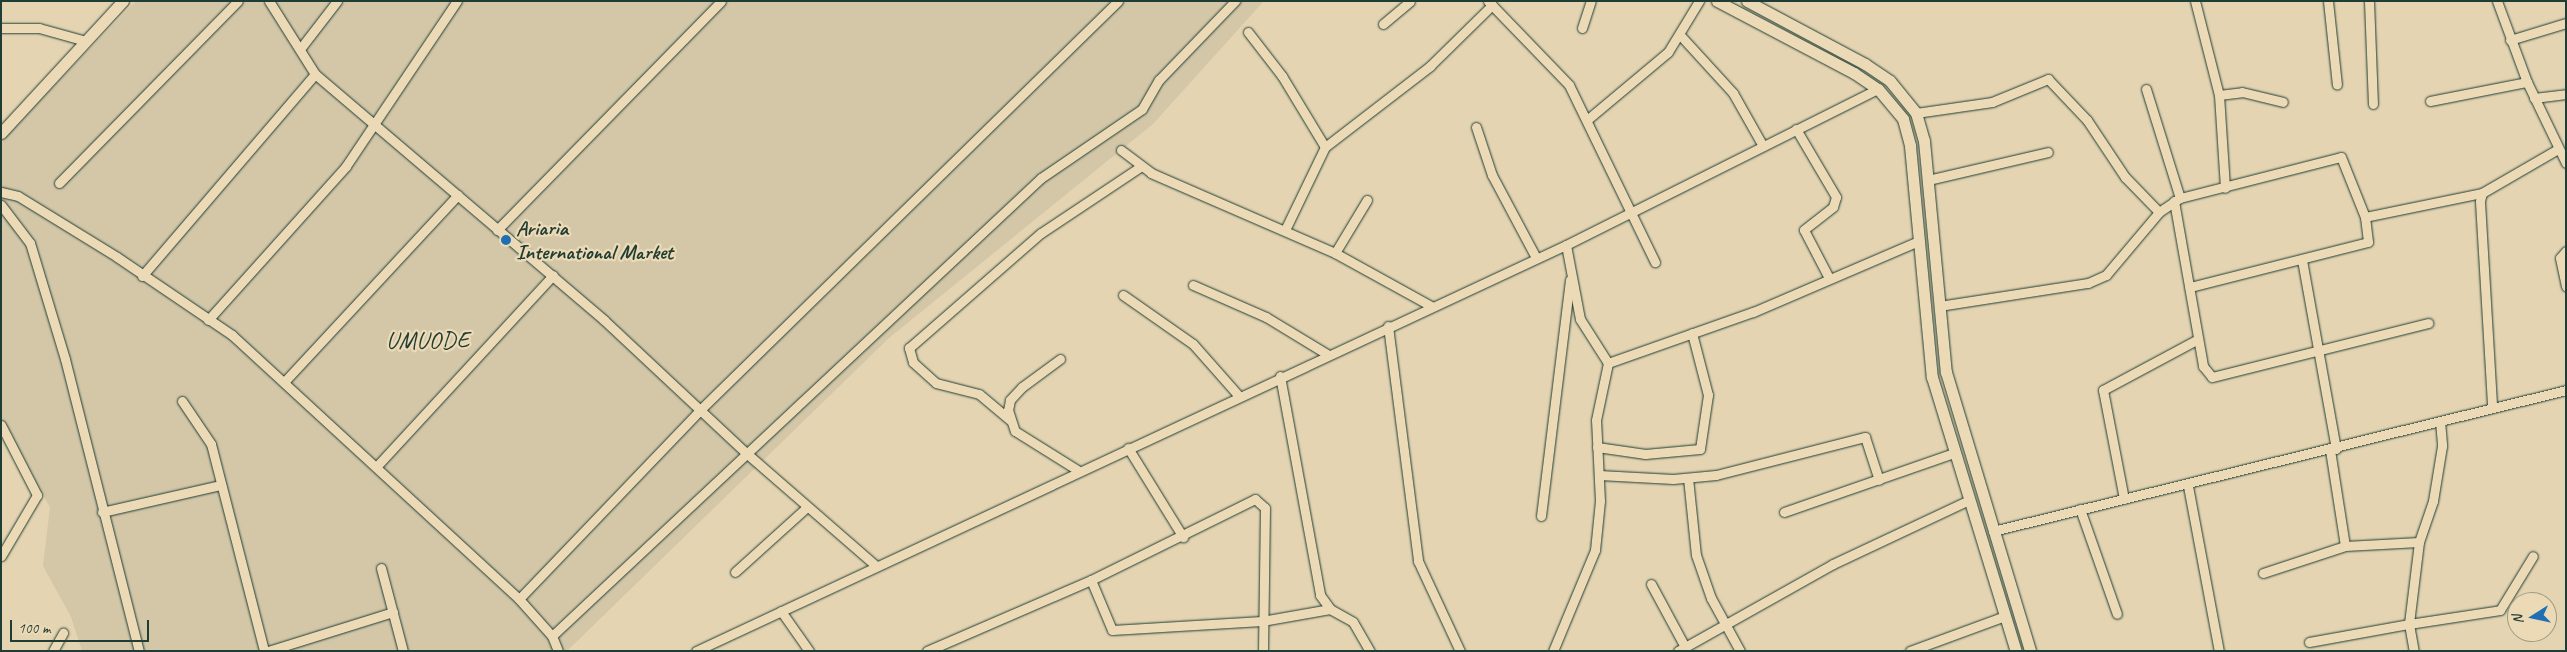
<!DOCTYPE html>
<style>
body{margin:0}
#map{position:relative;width:2567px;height:652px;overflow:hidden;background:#e4d4b2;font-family:Caveat,sans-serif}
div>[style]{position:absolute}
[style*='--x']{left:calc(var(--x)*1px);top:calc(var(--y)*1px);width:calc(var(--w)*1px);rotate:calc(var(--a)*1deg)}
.built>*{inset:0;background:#d4c7a8}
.roads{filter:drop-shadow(0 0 1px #1f3d34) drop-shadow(0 0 1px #1f3d34)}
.minor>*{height:9px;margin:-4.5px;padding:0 4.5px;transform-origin:4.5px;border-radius:4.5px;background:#ecdab7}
.major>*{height:11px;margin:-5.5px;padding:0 5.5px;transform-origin:5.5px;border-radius:5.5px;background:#ecdab7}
.dots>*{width:14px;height:14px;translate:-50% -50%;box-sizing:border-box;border:2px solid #ecdab7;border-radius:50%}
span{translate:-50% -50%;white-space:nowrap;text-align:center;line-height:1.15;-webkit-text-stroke:4.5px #ecdab7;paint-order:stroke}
.poi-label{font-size:21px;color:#1f3d34;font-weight:700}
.left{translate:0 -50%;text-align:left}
.quarter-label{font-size:24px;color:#1f3d34;letter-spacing:1px}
.frame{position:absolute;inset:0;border:2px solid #1f3d34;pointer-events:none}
.north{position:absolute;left:2507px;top:592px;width:50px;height:50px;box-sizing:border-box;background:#ecdab7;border:1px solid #9a9b83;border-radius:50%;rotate:260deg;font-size:14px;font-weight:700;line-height:20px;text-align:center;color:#1f3d34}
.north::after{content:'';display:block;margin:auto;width:18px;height:22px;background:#1f6fb2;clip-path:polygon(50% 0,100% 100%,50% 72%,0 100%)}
.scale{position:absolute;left:10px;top:620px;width:139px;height:22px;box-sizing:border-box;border:2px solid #1f3d34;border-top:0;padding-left:6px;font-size:15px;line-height:18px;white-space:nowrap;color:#1f3d34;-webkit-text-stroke:4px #ecdab7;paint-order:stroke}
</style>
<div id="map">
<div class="built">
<div style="clip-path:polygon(136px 1px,1264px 1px,1153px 124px,889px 338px,567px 651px,82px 651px,71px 617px,43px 566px,50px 507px,1px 425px,1px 141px)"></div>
</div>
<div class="roads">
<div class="minor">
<div style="--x:269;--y:1;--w:86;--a:57.8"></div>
<div style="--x:315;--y:74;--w:380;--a:40.4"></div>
<div style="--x:604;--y:320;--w:193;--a:43.1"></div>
<div style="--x:745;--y:452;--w:174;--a:41"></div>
<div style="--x:1488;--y:1;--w:117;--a:46"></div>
<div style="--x:1569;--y:85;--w:197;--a:64.1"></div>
<div style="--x:2195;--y:1;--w:97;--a:75.7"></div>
<div style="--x:2219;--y:95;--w:93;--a:86.3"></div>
<div style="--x:2328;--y:1;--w:84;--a:83.9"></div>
<div style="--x:2369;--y:1;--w:103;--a:87.8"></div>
<div style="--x:2497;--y:1;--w:86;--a:69.7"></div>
<div style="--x:2527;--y:82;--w:90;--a:64.3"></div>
<div style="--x:1383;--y:24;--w:35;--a:-40"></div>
<div style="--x:1;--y:28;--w:38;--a:0"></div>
<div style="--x:39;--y:28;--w:49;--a:15.5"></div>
<div style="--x:1582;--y:28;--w:28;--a:-72"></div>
<div style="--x:1248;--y:32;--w:56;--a:52.3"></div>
<div style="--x:1282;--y:76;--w:83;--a:58.8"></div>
<div style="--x:1680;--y:35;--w:79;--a:47.6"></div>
<div style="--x:1733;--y:93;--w:61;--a:60.5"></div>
<div style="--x:2510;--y:40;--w:59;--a:-16.9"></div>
<div style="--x:300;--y:49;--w:61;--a:-52.4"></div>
<div style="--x:2146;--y:89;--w:114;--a:72.7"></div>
<div style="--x:2219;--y:95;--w:23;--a:-7"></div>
<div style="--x:2242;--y:92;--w:42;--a:13.7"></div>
<div style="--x:2534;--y:98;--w:32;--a:-7"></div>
<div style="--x:2430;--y:101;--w:99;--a:-11.1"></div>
<div style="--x:1916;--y:113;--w:77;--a:-8.2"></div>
<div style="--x:1992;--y:102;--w:61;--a:-22.3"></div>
<div style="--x:2048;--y:79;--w:57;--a:46.4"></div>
<div style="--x:2087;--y:120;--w:69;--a:56.3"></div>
<div style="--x:2125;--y:177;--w:49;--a:45.8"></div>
<div style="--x:1588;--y:119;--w:104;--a:-39.9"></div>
<div style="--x:1668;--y:52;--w:60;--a:-58.7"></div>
<div style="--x:1476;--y:127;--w:51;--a:71.6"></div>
<div style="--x:1492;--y:175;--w:92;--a:62"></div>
<div style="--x:1796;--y:129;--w:79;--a:59.5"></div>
<div style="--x:1836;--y:197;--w:10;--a:107"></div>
<div style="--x:1833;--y:207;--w:37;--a:142"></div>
<div style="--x:1804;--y:230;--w:54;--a:62.5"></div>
<div style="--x:1121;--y:150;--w:38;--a:37"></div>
<div style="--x:1151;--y:173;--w:201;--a:23.5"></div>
<div style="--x:1335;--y:253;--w:110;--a:28.9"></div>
<div style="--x:1928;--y:180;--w:123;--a:-13.1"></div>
<div style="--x:59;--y:183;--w:255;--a:-45.5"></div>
<div style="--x:1;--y:192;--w:17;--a:13"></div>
<div style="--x:18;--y:196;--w:116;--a:31.6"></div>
<div style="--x:117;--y:257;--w:139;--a:34.1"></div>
<div style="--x:232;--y:335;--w:390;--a:42.6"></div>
<div style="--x:519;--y:599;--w:50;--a:48.3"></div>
<div style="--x:552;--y:636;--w:16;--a:68"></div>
<div style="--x:2174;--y:201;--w:168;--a:80"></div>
<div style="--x:2203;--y:366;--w:14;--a:51"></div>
<div style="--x:2212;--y:377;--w:223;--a:-14"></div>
<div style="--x:1;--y:205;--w:48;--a:52.7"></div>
<div style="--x:30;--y:243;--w:121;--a:73.2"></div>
<div style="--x:65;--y:359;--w:301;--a:75.8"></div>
<div style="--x:2365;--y:217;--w:119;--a:-11.6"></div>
<div style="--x:497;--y:230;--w:320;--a:-45.6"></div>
<div style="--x:1285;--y:230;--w:92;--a:-64.3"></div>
<div style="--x:1325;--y:147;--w:133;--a:-37.6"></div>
<div style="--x:1430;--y:66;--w:87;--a:-44.5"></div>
<div style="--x:1566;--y:245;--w:75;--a:79.3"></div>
<div style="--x:1580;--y:319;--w:52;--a:57.5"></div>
<div style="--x:2566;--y:251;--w:9;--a:131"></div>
<div style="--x:2560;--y:258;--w:29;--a:78"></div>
<div style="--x:1335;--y:253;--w:62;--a:-58.9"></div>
<div style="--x:2302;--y:260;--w:192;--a:79.8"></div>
<div style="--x:142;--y:276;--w:266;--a:-49.4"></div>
<div style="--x:1193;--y:285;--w:80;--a:23.7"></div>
<div style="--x:1266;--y:317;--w:71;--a:31.2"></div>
<div style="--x:1123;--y:295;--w:85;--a:35"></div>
<div style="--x:1193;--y:344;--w:69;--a:48.5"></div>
<div style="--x:1939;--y:306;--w:151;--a:-8.8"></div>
<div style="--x:2088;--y:283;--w:20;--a:-24"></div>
<div style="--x:2106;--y:275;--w:82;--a:-49.9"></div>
<div style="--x:2159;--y:212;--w:25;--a:-34"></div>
<div style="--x:2180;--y:198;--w:166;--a:-14.3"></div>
<div style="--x:2341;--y:157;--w:65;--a:68.2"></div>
<div style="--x:2365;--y:217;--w:25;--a:83"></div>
<div style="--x:2368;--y:242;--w:184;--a:165.8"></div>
<div style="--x:208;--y:320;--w:207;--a:-48.1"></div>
<div style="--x:346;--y:166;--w:199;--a:-56.1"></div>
<div style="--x:1388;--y:326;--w:237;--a:82.7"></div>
<div style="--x:1418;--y:561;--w:99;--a:65"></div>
<div style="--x:1060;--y:359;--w:47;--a:143.6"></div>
<div style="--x:1022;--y:387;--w:18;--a:133"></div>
<div style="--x:1010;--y:400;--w:10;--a:101"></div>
<div style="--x:1008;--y:410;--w:22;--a:72"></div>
<div style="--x:1015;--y:431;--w:75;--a:32"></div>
<div style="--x:1280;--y:376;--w:223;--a:79.6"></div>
<div style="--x:1320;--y:595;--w:17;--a:54"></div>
<div style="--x:1330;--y:609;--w:26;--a:29"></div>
<div style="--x:1353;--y:622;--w:34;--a:60"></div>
<div style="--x:285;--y:381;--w:254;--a:-47.1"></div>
<div style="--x:182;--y:401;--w:52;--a:56"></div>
<div style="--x:211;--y:444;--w:214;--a:75.6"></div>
<div style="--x:2492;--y:404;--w:203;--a:-93.4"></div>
<div style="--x:2480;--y:201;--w:8;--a:-76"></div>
<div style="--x:2482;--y:193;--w:88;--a:-30.1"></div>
<div style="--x:1010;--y:420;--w:40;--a:-140"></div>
<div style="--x:979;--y:394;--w:44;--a:-165.7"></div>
<div style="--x:936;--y:383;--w:31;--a:-138"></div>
<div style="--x:913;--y:362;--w:15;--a:-106"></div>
<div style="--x:909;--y:348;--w:175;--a:-41.1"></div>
<div style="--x:1041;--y:233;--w:119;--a:-33.7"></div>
<div style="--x:2440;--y:421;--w:25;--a:85"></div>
<div style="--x:2442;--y:446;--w:56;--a:99.3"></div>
<div style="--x:2433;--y:501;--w:43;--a:108.9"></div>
<div style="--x:2419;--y:542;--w:83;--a:97"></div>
<div style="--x:2409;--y:624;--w:92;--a:-8.7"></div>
<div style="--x:2500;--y:610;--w:63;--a:-58.6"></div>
<div style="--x:1;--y:425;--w:79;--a:62.8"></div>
<div style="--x:37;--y:495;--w:71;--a:120.5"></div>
<div style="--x:1597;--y:447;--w:49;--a:8.3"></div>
<div style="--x:1645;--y:454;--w:55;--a:-5.2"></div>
<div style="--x:1700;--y:449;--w:55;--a:-81.6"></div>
<div style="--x:1708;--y:395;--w:64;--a:-104.5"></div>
<div style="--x:1128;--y:448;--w:105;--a:58.3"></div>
<div style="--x:2330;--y:450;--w:97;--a:81.1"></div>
<div style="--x:376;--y:467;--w:261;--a:-47.3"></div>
<div style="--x:1599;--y:475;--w:74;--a:3.1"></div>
<div style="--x:1673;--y:479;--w:43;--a:-5.3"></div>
<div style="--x:1716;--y:475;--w:154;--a:-14.3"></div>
<div style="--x:1865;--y:437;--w:45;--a:72"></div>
<div style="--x:1688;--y:478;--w:77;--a:84.1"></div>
<div style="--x:1696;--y:555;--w:46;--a:70.8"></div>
<div style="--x:1711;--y:598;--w:60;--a:61.3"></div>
<div style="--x:2188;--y:486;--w:168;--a:79.4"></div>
<div style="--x:2124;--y:499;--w:111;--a:-100.9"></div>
<div style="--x:2103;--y:390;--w:108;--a:-28.2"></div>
<div style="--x:2080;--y:509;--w:111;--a:70.6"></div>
<div style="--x:102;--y:512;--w:122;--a:-12.8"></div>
<div style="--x:1784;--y:512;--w:179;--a:-19.2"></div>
<div style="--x:1541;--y:516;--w:238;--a:-83"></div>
<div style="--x:1993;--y:531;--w:590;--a:-13.82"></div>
<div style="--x:381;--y:568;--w:86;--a:75.2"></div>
<div style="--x:735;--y:572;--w:97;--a:-42.1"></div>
<div style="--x:2263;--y:573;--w:86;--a:-18.2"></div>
<div style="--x:2345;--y:546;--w:74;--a:-3.1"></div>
<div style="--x:1091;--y:580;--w:54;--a:67.2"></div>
<div style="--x:1112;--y:630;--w:150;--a:-3.4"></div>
<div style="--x:1262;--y:621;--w:69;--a:-10"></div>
<div style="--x:1651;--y:584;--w:72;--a:61.6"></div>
<div style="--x:519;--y:599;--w:265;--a:-46.2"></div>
<div style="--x:702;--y:408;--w:582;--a:-44.37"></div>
<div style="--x:781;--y:611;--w:49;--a:55"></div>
<div style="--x:552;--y:636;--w:670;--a:-43.13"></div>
<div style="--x:1041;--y:178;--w:122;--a:-34.3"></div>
<div style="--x:1142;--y:109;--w:34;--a:-60"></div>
<div style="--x:1159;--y:80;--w:110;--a:-46.1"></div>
<div style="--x:2309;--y:642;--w:102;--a:-10.2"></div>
<div style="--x:2409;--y:624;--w:27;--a:80"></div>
<div style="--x:53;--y:651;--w:21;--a:-61"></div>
<div style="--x:268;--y:651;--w:131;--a:-17.3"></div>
<div style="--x:696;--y:651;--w:960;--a:-25.02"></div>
<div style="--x:1566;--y:245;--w:349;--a:-26.6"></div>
<div style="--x:927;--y:651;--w:179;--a:-23.4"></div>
<div style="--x:1091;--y:580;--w:183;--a:-26.3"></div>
<div style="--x:1255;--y:499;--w:13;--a:42"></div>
<div style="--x:1265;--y:508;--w:143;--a:90.8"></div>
<div style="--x:1553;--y:651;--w:109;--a:-67.4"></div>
<div style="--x:1595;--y:550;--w:49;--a:-84.2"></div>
<div style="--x:1600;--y:501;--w:81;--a:-92.8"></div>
<div style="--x:1596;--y:420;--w:58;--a:-78.1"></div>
<div style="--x:1608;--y:363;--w:154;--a:-19.4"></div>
<div style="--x:1753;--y:312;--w:181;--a:-23.2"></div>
<div style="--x:1678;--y:651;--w:178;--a:-29.3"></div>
<div style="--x:1833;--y:564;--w:150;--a:-25.2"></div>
<div style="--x:1910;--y:651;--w:101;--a:-20.2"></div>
</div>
<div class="major">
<div style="--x:1717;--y:1;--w:155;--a:27.7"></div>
<div style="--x:1854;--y:73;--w:29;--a:34"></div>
<div style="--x:1878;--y:89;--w:39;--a:50"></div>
<div style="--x:1903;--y:119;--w:28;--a:75"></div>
<div style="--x:1910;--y:146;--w:232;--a:84.6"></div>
<div style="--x:1932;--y:377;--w:287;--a:73"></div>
<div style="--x:1747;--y:1;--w:134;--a:28.1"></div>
<div style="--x:1865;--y:64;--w:30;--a:34"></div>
<div style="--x:1890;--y:81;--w:41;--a:50.9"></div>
<div style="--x:1916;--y:113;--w:29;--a:74"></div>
<div style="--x:1924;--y:141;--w:232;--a:84.6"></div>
<div style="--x:1946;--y:372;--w:291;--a:73.2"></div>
<div style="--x:1;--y:133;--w:180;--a:-47.3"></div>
</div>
</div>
<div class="dots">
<div style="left:506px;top:240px;background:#1f6fb2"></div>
</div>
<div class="poi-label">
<span class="left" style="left:516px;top:240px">Ariaria<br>International Market</span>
</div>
<div class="quarter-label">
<span style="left:428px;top:341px">UMUODE</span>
</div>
<div class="frame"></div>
<div class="north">N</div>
<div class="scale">100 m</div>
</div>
